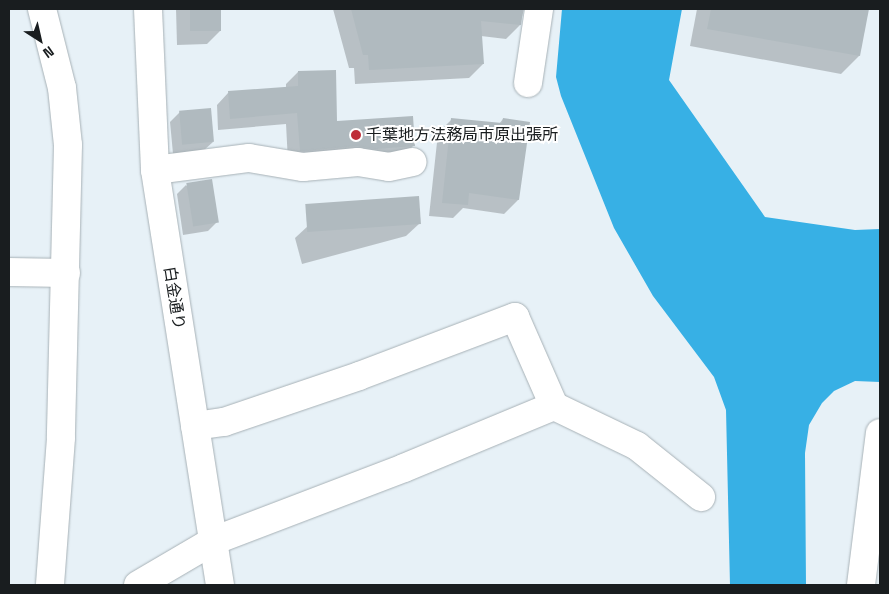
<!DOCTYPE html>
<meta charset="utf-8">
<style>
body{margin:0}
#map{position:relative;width:889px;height:594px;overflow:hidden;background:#e7f1f7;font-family:"Space Grotesk","Noto Sans JP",sans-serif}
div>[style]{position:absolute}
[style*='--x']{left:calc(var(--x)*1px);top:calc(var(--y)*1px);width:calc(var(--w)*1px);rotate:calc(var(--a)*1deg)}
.water>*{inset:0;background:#37b0e5}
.shadow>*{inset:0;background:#0003}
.building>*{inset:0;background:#b0babf;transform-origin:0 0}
.roads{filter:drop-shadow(0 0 1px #a7b1b6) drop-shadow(0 0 1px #a7b1b6)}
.minor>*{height:28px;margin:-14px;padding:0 14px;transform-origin:14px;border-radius:14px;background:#fff}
.highway>*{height:28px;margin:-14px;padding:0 14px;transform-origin:14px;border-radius:14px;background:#fff}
.dots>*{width:14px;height:14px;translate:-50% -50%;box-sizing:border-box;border:2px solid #fff;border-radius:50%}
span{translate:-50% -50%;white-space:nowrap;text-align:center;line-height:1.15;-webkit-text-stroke:4px #fff;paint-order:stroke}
.poi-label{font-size:16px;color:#191d1f}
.left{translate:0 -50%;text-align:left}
.street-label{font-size:16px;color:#191d1f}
.frame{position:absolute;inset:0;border:10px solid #191d1f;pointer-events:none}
.north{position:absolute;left:15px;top:15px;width:50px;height:50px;-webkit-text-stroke:4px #fff;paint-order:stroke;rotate:145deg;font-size:14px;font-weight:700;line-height:20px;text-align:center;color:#191d1f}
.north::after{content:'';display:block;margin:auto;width:18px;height:22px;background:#191d1f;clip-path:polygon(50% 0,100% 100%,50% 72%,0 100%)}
</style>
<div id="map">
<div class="water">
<div style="clip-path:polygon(562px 9px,682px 9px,669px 80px,765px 217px,855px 230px,880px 229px,880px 382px,855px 381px,834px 391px,822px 403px,809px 425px,805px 453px,806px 585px,730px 585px,726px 410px,714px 377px,653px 296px,614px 228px,561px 96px,556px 77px)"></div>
</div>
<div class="shadow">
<div style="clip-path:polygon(176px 9px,220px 9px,221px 30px,207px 44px,177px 45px)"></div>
<div style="clip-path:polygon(333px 9px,524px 9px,520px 25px,506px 39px,481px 36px,483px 64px,469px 78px,355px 84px,354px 68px,349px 68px)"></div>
<div style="clip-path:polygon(697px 9px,868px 9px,859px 56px,841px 74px,690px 46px)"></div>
<div style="clip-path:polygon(298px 72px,336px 123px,414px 145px,402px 157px,288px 162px,286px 124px,218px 130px,217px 105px,228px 93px,286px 88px,286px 84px)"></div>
<div style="clip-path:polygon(180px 112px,213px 142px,203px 151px,173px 154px,170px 122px)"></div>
<div style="clip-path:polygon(452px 119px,499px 124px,503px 119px,529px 123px,518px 200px,504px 214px,463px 208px,453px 218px,429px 216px,438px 133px)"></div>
<div style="clip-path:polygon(186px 185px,217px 222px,208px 231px,183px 235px,177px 194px)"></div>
<div style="clip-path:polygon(420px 223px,406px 236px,302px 264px,295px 238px,309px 225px)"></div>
</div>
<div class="building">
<div style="left:190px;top:9px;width:31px;height:22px"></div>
<div style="clip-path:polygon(351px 9px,523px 9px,521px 25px,481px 21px,484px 64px,369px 70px,368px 55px,363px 55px)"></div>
<div style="clip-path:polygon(711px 9px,869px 9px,860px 56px,707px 29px)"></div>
<div style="clip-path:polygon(336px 70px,337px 121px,413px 116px,415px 146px,375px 149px,357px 146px,304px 151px,300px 151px,297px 113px,230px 119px,228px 91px,298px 86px,298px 71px)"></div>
<div style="left:211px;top:108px;width:34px;height:32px;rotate:85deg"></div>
<div style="clip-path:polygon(451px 118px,502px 123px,503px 118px,530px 122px,519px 200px,469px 193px,468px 205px,442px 203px)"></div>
<div style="left:212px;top:179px;width:44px;height:26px;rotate:81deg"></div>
<div style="left:419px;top:196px;width:28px;height:114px;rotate:86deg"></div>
</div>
<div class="roads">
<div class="minor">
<div style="--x:42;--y:9;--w:81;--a:75.8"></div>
<div style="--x:62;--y:88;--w:57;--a:84"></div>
<div style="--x:68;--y:145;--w:293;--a:91.4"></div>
<div style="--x:61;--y:438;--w:147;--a:94.3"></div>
<div style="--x:148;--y:9;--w:161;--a:87.5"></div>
<div style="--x:155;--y:170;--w:420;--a:81.1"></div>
<div style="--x:528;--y:83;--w:75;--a:-81.5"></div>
<div style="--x:155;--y:170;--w:95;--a:-7.3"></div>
<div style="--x:249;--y:158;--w:55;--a:9.5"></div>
<div style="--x:303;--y:167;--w:55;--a:-5.2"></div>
<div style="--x:358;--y:162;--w:31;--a:9"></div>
<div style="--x:389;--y:167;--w:24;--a:-12"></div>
<div style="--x:9;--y:272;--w:57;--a:1"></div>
<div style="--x:195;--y:426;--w:29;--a:-8"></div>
<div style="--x:224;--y:422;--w:143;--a:-18.8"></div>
<div style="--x:359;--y:376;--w:167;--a:-20.7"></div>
<div style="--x:515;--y:317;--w:97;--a:66.3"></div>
<div style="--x:554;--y:406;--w:92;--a:25.7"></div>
<div style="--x:637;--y:446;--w:82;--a:38.6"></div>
<div style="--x:138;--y:585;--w:87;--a:-30.4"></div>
<div style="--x:213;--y:541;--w:204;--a:-20.9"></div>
<div style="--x:404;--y:468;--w:162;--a:-22.5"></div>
</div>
<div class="highway">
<div style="--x:861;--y:585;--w:153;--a:-82.9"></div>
</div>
</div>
<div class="dots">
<div style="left:356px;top:135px;background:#be2e38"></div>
</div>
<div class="poi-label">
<span class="left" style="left:366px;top:135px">千葉地方法務局市原出張所</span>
</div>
<div class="street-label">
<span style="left:174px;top:298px;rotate:81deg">白金通り</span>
</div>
<div class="frame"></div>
<div class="north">N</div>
</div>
